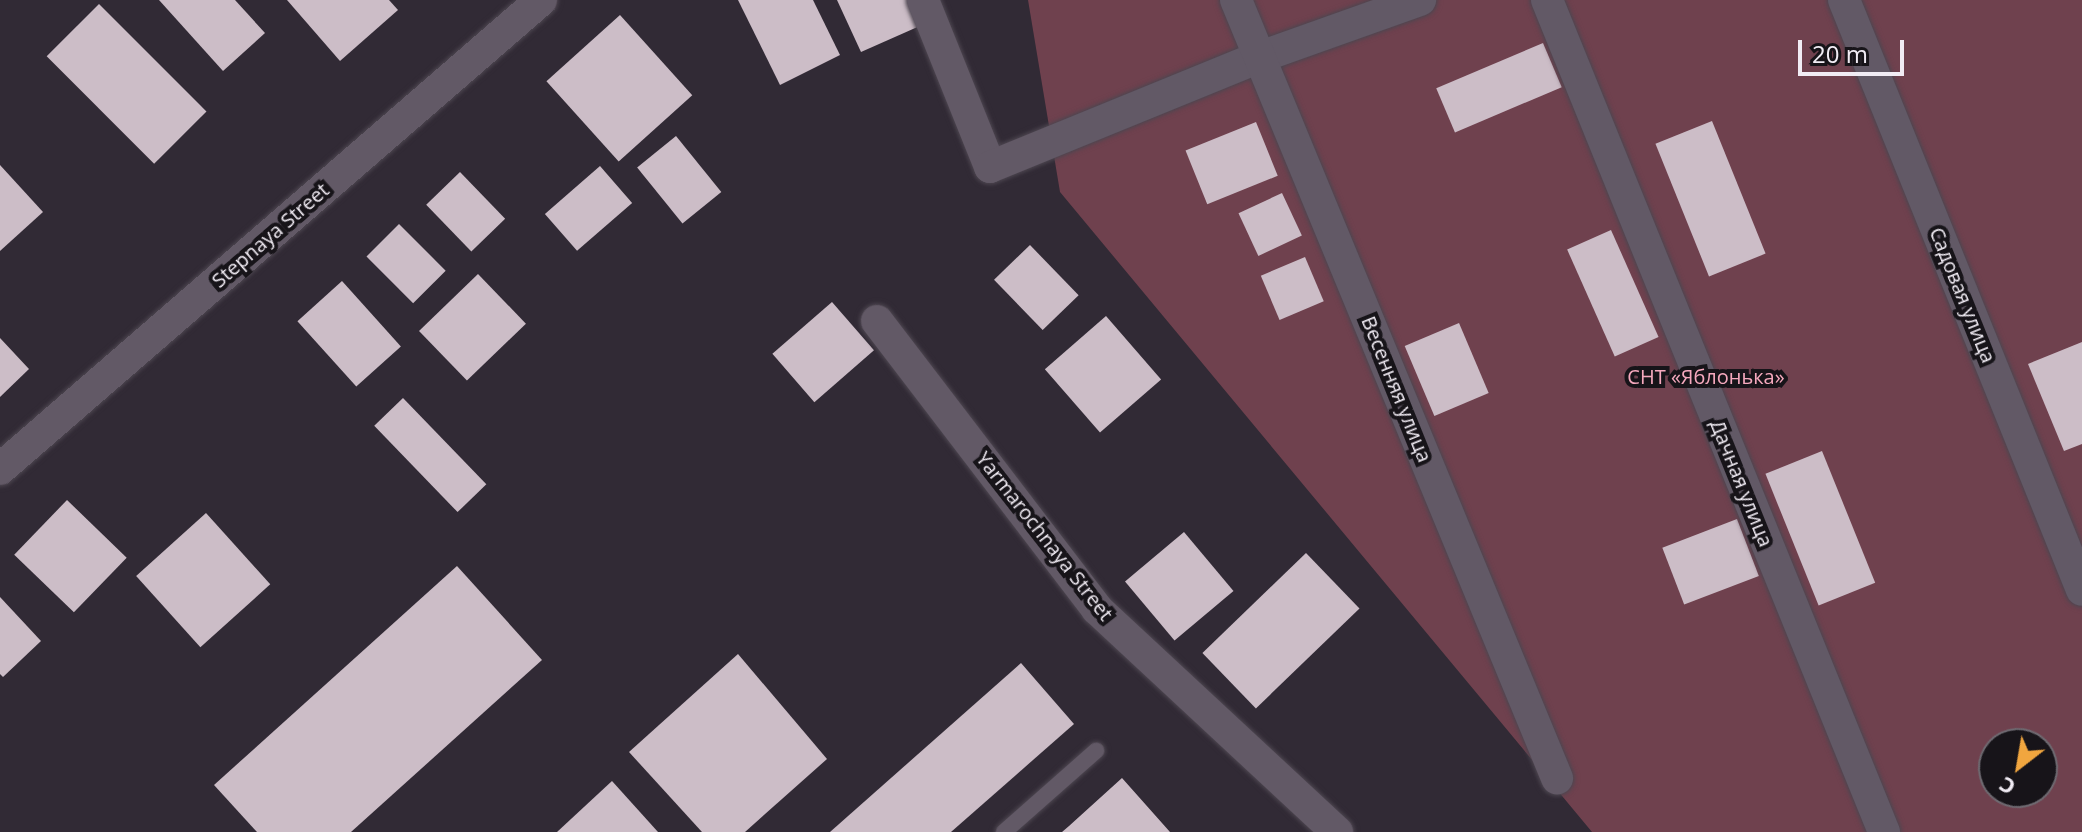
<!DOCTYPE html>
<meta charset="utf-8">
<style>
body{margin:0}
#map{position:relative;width:2082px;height:832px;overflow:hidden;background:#312a35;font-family:"Open Sans",sans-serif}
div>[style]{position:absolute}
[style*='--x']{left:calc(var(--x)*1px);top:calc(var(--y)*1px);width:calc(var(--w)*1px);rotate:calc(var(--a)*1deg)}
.green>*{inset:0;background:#6f414e}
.building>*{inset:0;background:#ccbdc7;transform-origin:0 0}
.roads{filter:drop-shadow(0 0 2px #4d4650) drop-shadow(0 0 2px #4d4650)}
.lane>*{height:16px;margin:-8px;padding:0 8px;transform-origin:8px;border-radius:8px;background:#625966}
.street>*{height:32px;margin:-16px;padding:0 16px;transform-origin:16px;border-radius:16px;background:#625966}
span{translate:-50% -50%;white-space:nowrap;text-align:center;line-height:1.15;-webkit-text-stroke:8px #171419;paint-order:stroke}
.street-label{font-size:20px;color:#f1ecf4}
.park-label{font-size:20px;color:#f6a9be}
.north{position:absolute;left:1978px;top:728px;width:80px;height:80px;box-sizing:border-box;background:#171419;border:2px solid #6e6a71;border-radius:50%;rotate:211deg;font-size:22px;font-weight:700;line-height:32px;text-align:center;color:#f1ecf4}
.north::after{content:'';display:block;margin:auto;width:28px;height:36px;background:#f1a63f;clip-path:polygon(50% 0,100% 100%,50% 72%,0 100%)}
.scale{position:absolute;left:1798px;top:40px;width:106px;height:36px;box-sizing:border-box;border:4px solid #f1ecf4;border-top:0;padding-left:10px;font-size:24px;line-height:28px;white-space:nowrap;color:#f1ecf4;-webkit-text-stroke:6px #171419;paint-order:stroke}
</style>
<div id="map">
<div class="green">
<div style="clip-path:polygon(evenodd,1028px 0,2082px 0,2082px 832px,1592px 832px,1060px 192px,1028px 0,1994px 744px,2042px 744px,2042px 792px,1994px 792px,1994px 744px)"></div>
</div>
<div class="building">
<div style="clip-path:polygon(159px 0,235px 0,265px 33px,223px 71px)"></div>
<div style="clip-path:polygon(287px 0,389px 0,398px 10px,340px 61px)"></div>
<div style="clip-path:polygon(738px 0,813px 0,840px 55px,780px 85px)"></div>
<div style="clip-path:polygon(837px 0,911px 0,922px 25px,861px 52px)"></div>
<div style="left:99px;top:4px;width:152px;height:74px;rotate:45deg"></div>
<div style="left:620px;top:15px;width:108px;height:99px;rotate:48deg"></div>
<div style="left:1543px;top:43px;width:48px;height:116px;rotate:67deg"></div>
<div style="left:1712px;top:121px;width:143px;height:61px;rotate:68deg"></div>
<div style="left:1256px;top:122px;width:58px;height:76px;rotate:68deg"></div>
<div style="left:676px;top:136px;width:72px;height:50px;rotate:51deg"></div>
<div style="clip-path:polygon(0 165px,43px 212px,0 251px)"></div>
<div style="left:600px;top:166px;width:49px;height:73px;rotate:49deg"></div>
<div style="left:460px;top:172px;width:65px;height:47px;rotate:46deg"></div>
<div style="left:1282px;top:193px;width:47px;height:48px;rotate:65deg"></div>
<div style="left:399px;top:224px;width:66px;height:46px;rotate:45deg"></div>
<div style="left:1611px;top:230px;width:117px;height:48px;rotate:66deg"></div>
<div style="left:1030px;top:245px;width:70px;height:50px;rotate:46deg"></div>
<div style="left:1305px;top:257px;width:48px;height:48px;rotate:67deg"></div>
<div style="left:478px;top:274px;width:69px;height:82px;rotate:46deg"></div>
<div style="left:342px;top:281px;width:88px;height:60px;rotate:48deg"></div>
<div style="left:832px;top:302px;width:64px;height:79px;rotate:49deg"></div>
<div style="left:1106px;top:316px;width:84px;height:81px;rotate:49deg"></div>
<div style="left:1459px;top:323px;width:76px;height:59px;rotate:67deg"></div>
<div style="clip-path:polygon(0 338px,29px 369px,0 397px)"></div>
<div style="clip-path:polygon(2082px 342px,2082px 444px,2064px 451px,2028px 364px)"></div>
<div style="left:403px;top:398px;width:120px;height:40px;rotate:46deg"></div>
<div style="left:1822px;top:451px;width:142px;height:61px;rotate:68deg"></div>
<div style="left:67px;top:500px;width:83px;height:76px;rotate:44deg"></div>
<div style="left:206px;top:513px;width:96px;height:94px;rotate:48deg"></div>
<div style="left:1737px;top:519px;width:61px;height:80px;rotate:69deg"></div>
<div style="left:1184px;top:532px;width:77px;height:77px;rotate:50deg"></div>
<div style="left:1306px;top:553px;width:77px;height:144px;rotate:46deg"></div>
<div style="clip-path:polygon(457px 566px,542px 660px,351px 832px,257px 832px,214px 785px)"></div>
<div style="clip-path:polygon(0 597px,41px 641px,3px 677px,0 674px)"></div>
<div style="clip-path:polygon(738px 654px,827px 759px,745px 832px,702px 832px,629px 752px)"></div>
<div style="clip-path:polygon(1021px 663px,1074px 724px,951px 832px,830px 832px)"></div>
<div style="clip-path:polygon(1122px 778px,1170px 832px,1062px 832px,1069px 826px)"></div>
<div style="clip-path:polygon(612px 781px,658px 832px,557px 832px)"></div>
</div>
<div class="roads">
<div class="lane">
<div style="--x:1004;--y:832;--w:123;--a:-41.4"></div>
</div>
<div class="street">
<div style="--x:923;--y:0;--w:180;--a:68.1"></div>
<div style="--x:990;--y:167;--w:292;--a:-22.2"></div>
<div style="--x:1260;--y:57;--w:170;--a:-19.6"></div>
<div style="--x:1236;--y:0;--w:842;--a:67.58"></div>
<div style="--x:1547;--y:0;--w:898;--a:67.95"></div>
<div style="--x:1844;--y:0;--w:636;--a:68.03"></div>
<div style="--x:877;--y:321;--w:362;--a:52.6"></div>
<div style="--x:1097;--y:609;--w:328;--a:42.9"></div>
<div style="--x:0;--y:469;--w:716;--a:-40.92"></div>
</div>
</div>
<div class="street-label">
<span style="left:270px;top:235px;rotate:-41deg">Stepnaya Street</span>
<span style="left:1963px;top:295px;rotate:68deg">Садовая улица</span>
<span style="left:1397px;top:389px;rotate:68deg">Весенняя улица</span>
<span style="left:1742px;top:483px;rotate:68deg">Дачная улица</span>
<span style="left:1045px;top:536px;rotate:52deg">Yarmarochnaya Street</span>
</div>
<div class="park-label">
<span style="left:1706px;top:376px">СНТ «Яблонька»</span>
</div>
<div class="north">С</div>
<div class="scale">20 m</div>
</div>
